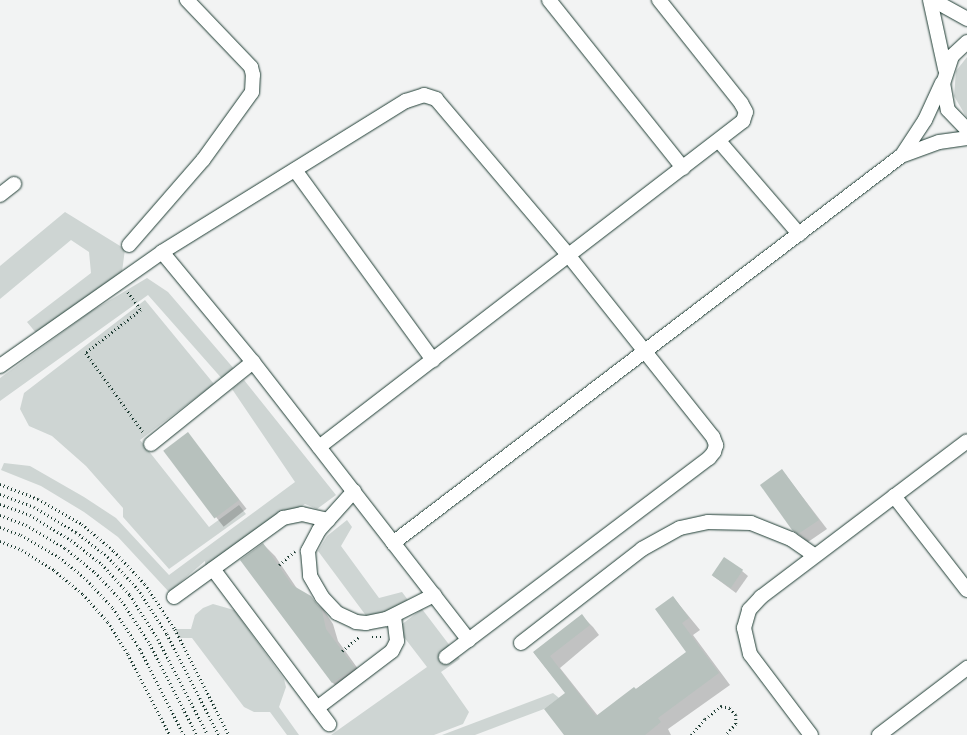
<!DOCTYPE html>
<style>
body{margin:0}
#map{position:relative;width:967px;height:735px;overflow:hidden;background:#f2f3f3;font-family:Pangolin,sans-serif}
div>[style]{position:absolute}
[style*='--x']{left:calc(var(--x)*1px);top:calc(var(--y)*1px);width:calc(var(--w)*1px);rotate:calc(var(--a)*1deg)}
.green>*{inset:0;background:#ced5d3}
.shadow>*{inset:0;background:#0003;transform-origin:0 0}
.building>*{inset:0;background:#b7c1bd;transform-origin:0 0}
.path>*{height:2.5px;margin-top:-1.25px;transform-origin:0;background:repeating-linear-gradient(90deg,#1f3d34 0 1px,transparent 0 4px)}
.roads{filter:drop-shadow(0 0 1px #1f3d34) drop-shadow(0 0 1px #1f3d34)}
.minor>*{height:14px;margin:-7px;padding:0 7px;transform-origin:7px;border-radius:7px;background:#fff}
span{translate:-50% -50%;white-space:nowrap;text-align:center;line-height:1.15;-webkit-text-stroke:3.5px #fff;paint-order:stroke}
</style>
<div id="map">
<div class="green">
<div style="clip-path:polygon(967px 57px,967px 118px,954px 96px,956px 71px)"></div>
<div style="clip-path:polygon(65px 212px,125px 249px,122px 272px,37px 334px,27px 322px,91px 273px,89px 252px,71px 240px,0 299px,0 266px)"></div>
<div style="clip-path:polygon(147px 278px,168px 292px,235px 370px,224px 381px,148px 295px,0 401px,0 378px,90px 312px)"></div>
<div style="clip-path:polygon(145px 300px,214px 384px,140px 440px,209px 527px,239px 505px,246px 514px,169px 569px,123px 517px,123px 508px,86px 466px,52px 436px,29px 426px,20px 409px,24px 393px)"></div>
<div style="clip-path:polygon(244px 380px,336px 495px,317px 509px,305px 504px,206px 577px,205px 561px,169px 592px,118px 537px,84px 512px,41px 486px,1px 470px,4px 463px,30px 466px,84px 497px,116px 518px,169px 575px,295px 482px,232px 389px)"></div>
<div style="clip-path:polygon(347px 520px,352px 527px,341px 546px,379px 598px,402px 592px,408px 600px,383px 617px,367px 617px,318px 551px,327px 536px)"></div>
<div style="clip-path:polygon(213px 604px,234px 610px,284px 679px,286px 687px,279px 707px,299px 735px,287px 735px,270px 712px,254px 712px,244px 707px,192px 638px,179px 638px,175px 629px,191px 629px,195px 615px,203px 608px)"></div>
<div style="clip-path:polygon(422px 609px,460px 659px,441px 672px,469px 712px,463px 724px,434px 735px,331px 735px,427px 667px,397px 628px)"></div>
<div style="clip-path:polygon(553px 693px,559px 698px,544px 709px,475px 735px,442px 735px)"></div>
</div>
<div class="shadow">
<div style="left:188px;top:434px;width:95px;height:29px;rotate:52deg"></div>
<div style="clip-path:polygon(782px 470px,827px 529px,808px 542px,793px 530px)"></div>
<div style="clip-path:polygon(263px 544px,275px 556px,298px 590px,323px 609px,333px 624px,338px 641px,366px 680px,345px 694px,333px 683px,242px 560px)"></div>
<div style="clip-path:polygon(742px 571px,748px 576px,736px 593px,713px 576px)"></div>
<div style="clip-path:polygon(673px 597px,700px 630px,693px 635px,730px 685px,668px 729px,671px 735px,565px 735px,566px 693px,534px 653px,582px 616px,593px 627px,599px 635px,560px 668px,598px 716px,688px 652px)"></div>
</div>
<div class="building">
<div style="left:188px;top:432px;width:85px;height:31px;rotate:53deg"></div>
<div style="clip-path:polygon(782px 469px,819px 520px,798px 534px,792px 530px,760px 485px)"></div>
<div style="clip-path:polygon(263px 543px,292px 585px,311px 596px,322px 611px,326px 629px,355px 668px,332px 683px,240px 560px)"></div>
<div style="left:724px;top:557px;width:23px;height:22px;rotate:34deg"></div>
<div style="clip-path:polygon(673px 596px,689px 618px,682px 623px,719px 673px,658px 718px,661px 722px,645px 735px,564px 735px,544px 709px,565px 693px,533px 652px,582px 614px,590px 625px,550px 656px,596px 716px,634px 687px,636px 689px,686px 652px,655px 609px)"></div>
</div>
<div class="path">
<div style="--x:128;--y:292;--w:22;--a:54"></div>
<div style="--x:141;--y:310;--w:70;--a:142"></div>
<div style="--x:86;--y:353;--w:99;--a:54.1"></div>
<div style="--x:0;--y:484;--w:41;--a:21.5"></div>
<div style="--x:38;--y:499;--w:51;--a:29.6"></div>
<div style="--x:82;--y:524;--w:42;--a:40.2"></div>
<div style="--x:114;--y:551;--w:45;--a:46.8"></div>
<div style="--x:145;--y:584;--w:54;--a:56.3"></div>
<div style="--x:175;--y:629;--w:119;--a:63"></div>
<div style="--x:0;--y:494;--w:36;--a:21"></div>
<div style="--x:34;--y:507;--w:49;--a:30.8"></div>
<div style="--x:76;--y:532;--w:41;--a:38"></div>
<div style="--x:108;--y:557;--w:44;--a:46.8"></div>
<div style="--x:138;--y:589;--w:54;--a:57.2"></div>
<div style="--x:167;--y:634;--w:114;--a:62.8"></div>
<div style="--x:0;--y:504;--w:32;--a:20"></div>
<div style="--x:30;--y:515;--w:48;--a:31.4"></div>
<div style="--x:71;--y:540;--w:39;--a:38"></div>
<div style="--x:102;--y:564;--w:42;--a:47.9"></div>
<div style="--x:130;--y:595;--w:52;--a:57.5"></div>
<div style="--x:158;--y:639;--w:108;--a:62.5"></div>
<div style="--x:0;--y:515;--w:28;--a:21"></div>
<div style="--x:26;--y:525;--w:45;--a:30.5"></div>
<div style="--x:65;--y:548;--w:38;--a:39"></div>
<div style="--x:95;--y:572;--w:40;--a:47"></div>
<div style="--x:122;--y:601;--w:51;--a:56.9"></div>
<div style="--x:150;--y:644;--w:102;--a:62.7"></div>
<div style="--x:0;--y:527;--w:22;--a:21"></div>
<div style="--x:21;--y:535;--w:44;--a:30.1"></div>
<div style="--x:59;--y:557;--w:36;--a:39"></div>
<div style="--x:87;--y:580;--w:38;--a:47"></div>
<div style="--x:113;--y:608;--w:49;--a:56.6"></div>
<div style="--x:140;--y:649;--w:97;--a:62.9"></div>
<div style="--x:0;--y:541;--w:24;--a:22"></div>
<div style="--x:22;--y:550;--w:38;--a:32"></div>
<div style="--x:54;--y:570;--w:38;--a:40"></div>
<div style="--x:83;--y:594;--w:38;--a:48"></div>
<div style="--x:108;--y:622;--w:38;--a:58"></div>
<div style="--x:128;--y:654;--w:91;--a:62.6"></div>
<div style="--x:279;--y:565;--w:21;--a:-41"></div>
<div style="--x:372;--y:637;--w:11;--a:0"></div>
<div style="--x:342;--y:651;--w:23;--a:-40"></div>
<div style="--x:691;--y:735;--w:21;--a:-49"></div>
<div style="--x:705;--y:719;--w:21;--a:-39"></div>
<div style="--x:721;--y:706;--w:9;--a:13"></div>
<div style="--x:730;--y:708;--w:9;--a:49"></div>
<div style="--x:736;--y:715;--w:9;--a:90"></div>
<div style="--x:736;--y:724;--w:15;--a:132"></div>
</div>
<div class="roads">
<div class="minor">
<div style="--x:549;--y:0;--w:215;--a:51.4"></div>
<div style="--x:930;--y:0;--w:71;--a:77.7"></div>
<div style="--x:933;--y:0;--w:39;--a:29"></div>
<div style="--x:967;--y:42;--w:21;--a:137"></div>
<div style="--x:952;--y:56;--w:28;--a:108"></div>
<div style="--x:943;--y:83;--w:27;--a:80"></div>
<div style="--x:948;--y:110;--w:28;--a:46"></div>
<div style="--x:719;--y:141;--w:123;--a:49.3"></div>
<div style="--x:902;--y:155;--w:42;--a:-56.7"></div>
<div style="--x:925;--y:120;--w:41;--a:-65.3"></div>
<div style="--x:295;--y:170;--w:235;--a:54"></div>
<div style="--x:0;--y:195;--w:18;--a:-38"></div>
<div style="--x:129;--y:245;--w:113;--a:-49"></div>
<div style="--x:203;--y:160;--w:84;--a:-54.2"></div>
<div style="--x:252;--y:92;--w:17;--a:-87"></div>
<div style="--x:253;--y:75;--w:8;--a:-104"></div>
<div style="--x:251;--y:67;--w:93;--a:-133.7"></div>
<div style="--x:162;--y:252;--w:143;--a:50.4"></div>
<div style="--x:253;--y:362;--w:352;--a:52.2"></div>
<div style="--x:0;--y:366;--w:198;--a:-35.1"></div>
<div style="--x:162;--y:252;--w:287;--a:-31.8"></div>
<div style="--x:406;--y:101;--w:19;--a:-18"></div>
<div style="--x:424;--y:95;--w:13;--a:18"></div>
<div style="--x:436;--y:99;--w:206;--a:49.7"></div>
<div style="--x:569;--y:256;--w:231;--a:51.5"></div>
<div style="--x:713;--y:437;--w:9;--a:69"></div>
<div style="--x:716;--y:445;--w:7;--a:106"></div>
<div style="--x:714;--y:452;--w:8;--a:130"></div>
<div style="--x:709;--y:458;--w:330;--a:142.9"></div>
<div style="--x:151;--y:444;--w:131;--a:-38.8"></div>
<div style="--x:319;--y:447;--w:535;--a:-37.56"></div>
<div style="--x:743;--y:121;--w:9;--a:-72"></div>
<div style="--x:746;--y:112;--w:10;--a:-119"></div>
<div style="--x:741;--y:103;--w:132;--a:-128.5"></div>
<div style="--x:354;--y:491;--w:52;--a:131.9"></div>
<div style="--x:319;--y:530;--w:24;--a:118"></div>
<div style="--x:308;--y:551;--w:25;--a:85"></div>
<div style="--x:310;--y:576;--w:24;--a:60"></div>
<div style="--x:322;--y:597;--w:22;--a:47"></div>
<div style="--x:337;--y:613;--w:21;--a:25"></div>
<div style="--x:356;--y:622;--w:10;--a:6"></div>
<div style="--x:366;--y:623;--w:20;--a:-11"></div>
<div style="--x:386;--y:619;--w:54;--a:-26.6"></div>
<div style="--x:894;--y:496;--w:119;--a:52.2"></div>
<div style="--x:393;--y:543;--w:639;--a:-37.3"></div>
<div style="--x:901;--y:156;--w:40;--a:-20.2"></div>
<div style="--x:939;--y:142;--w:28;--a:-8"></div>
<div style="--x:213;--y:569;--w:194;--a:53.2"></div>
<div style="--x:174;--y:597;--w:135;--a:-35.9"></div>
<div style="--x:283;--y:518;--w:19;--a:-12"></div>
<div style="--x:302;--y:514;--w:27;--a:13"></div>
<div style="--x:521;--y:643;--w:153;--a:-37.8"></div>
<div style="--x:642;--y:549;--w:43;--a:-28.9"></div>
<div style="--x:680;--y:528;--w:29;--a:-12"></div>
<div style="--x:708;--y:522;--w:43;--a:1.3"></div>
<div style="--x:751;--y:523;--w:43;--a:21.8"></div>
<div style="--x:791;--y:539;--w:29;--a:35"></div>
<div style="--x:317;--y:708;--w:94;--a:-37.2"></div>
<div style="--x:392;--y:651;--w:11;--a:-63"></div>
<div style="--x:397;--y:641;--w:25;--a:-97"></div>
<div style="--x:811;--y:735;--w:101;--a:-127"></div>
<div style="--x:750;--y:654;--w:27;--a:-103"></div>
<div style="--x:744;--y:628;--w:19;--a:-74"></div>
<div style="--x:749;--y:610;--w:18;--a:-47"></div>
<div style="--x:761;--y:597;--w:258;--a:-37.1"></div>
<div style="--x:879;--y:735;--w:111;--a:-37.3"></div>
</div>
</div>
</div>
